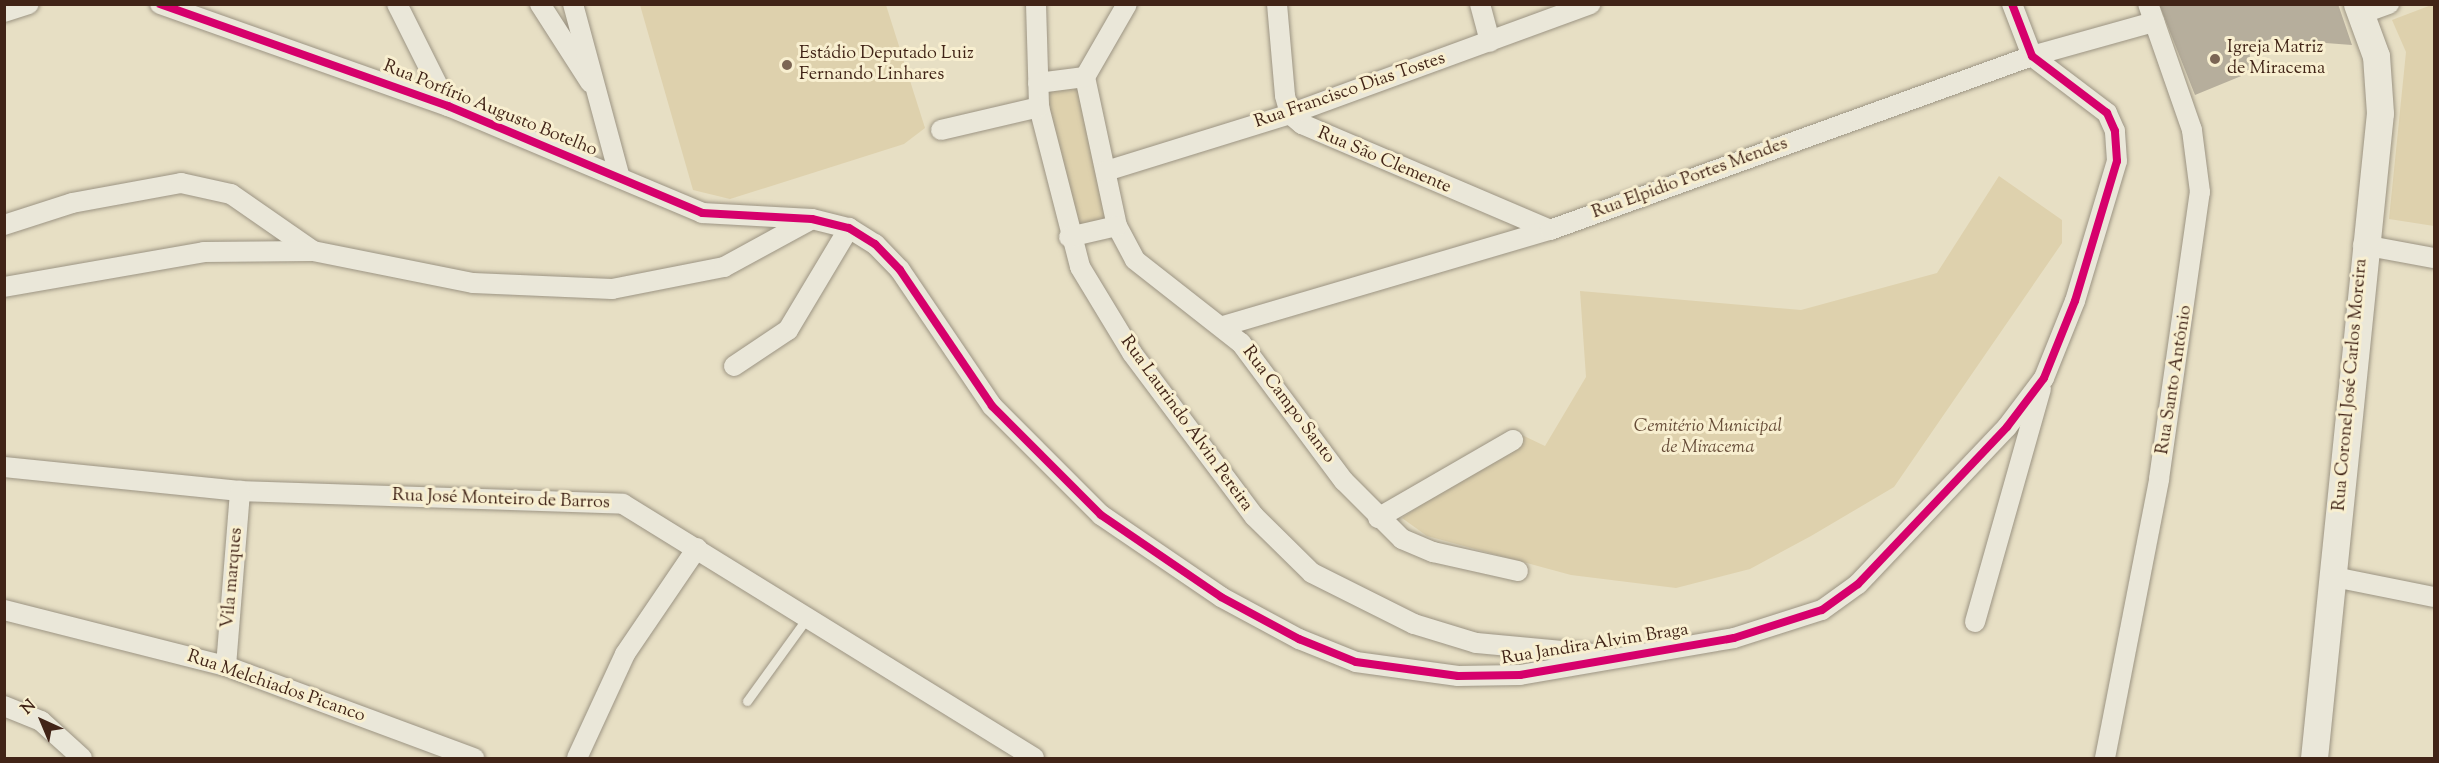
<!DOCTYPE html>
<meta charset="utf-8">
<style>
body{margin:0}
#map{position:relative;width:2439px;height:763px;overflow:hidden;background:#e7dfc4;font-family:"Sorts Mill Goudy",serif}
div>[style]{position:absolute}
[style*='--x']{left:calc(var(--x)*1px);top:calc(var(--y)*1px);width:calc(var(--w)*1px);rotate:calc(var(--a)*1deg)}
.green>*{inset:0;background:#ded1ad;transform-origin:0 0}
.building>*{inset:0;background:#b6ae9c}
.roads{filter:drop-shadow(0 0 2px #9c9483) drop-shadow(0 0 2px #9c9483)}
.lane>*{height:9px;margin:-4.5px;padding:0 4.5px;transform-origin:4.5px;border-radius:4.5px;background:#eae7d9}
.street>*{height:20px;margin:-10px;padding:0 10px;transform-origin:10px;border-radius:10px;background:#eae7d9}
.secondary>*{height:27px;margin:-13.5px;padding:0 13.5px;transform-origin:13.5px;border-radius:13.5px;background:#eae7d9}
.cycleway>*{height:8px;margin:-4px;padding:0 4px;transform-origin:4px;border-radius:4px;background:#d6006c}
.dots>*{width:16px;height:16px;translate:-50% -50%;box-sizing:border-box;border:3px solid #f8efd0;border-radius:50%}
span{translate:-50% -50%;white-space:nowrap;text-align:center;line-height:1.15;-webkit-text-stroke:6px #f8efd0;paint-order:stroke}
.poi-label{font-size:18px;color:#412417}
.left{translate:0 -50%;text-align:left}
.street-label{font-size:18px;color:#412417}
.park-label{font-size:18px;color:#664c38;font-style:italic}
.frame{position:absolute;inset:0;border:6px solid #412417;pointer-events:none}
.north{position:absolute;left:12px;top:691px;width:60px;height:60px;-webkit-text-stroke:4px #f8efd0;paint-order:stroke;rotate:316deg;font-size:16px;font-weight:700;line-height:24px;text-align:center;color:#412417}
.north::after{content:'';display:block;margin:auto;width:21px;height:27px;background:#412417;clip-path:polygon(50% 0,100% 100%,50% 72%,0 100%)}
</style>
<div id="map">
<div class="green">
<div style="clip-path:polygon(2434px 4px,2434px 226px,2389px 219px,2406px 52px,2392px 20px)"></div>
<div style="clip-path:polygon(640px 5px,886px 5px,925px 128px,904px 144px,730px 199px,693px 190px)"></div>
<div style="left:1089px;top:85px;width:139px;height:44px;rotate:80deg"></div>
<div style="clip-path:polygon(1999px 176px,2062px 220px,2062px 243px,1894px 487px,1811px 536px,1750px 569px,1676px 588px,1571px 575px,1427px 536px,1402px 518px,1522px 435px,1545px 446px,1586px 377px,1580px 291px,1801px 310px,1937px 273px)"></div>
</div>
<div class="building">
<div style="clip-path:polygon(2159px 4px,2338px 4px,2352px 45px,2271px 39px,2249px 46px,2251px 72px,2195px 95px)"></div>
</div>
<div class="roads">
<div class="lane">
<div style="--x:747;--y:701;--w:102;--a:-54.1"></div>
</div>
<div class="street">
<div style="--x:160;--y:4;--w:306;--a:19.5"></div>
<div style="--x:448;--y:106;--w:276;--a:22.8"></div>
<div style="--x:702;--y:213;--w:110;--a:3.1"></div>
<div style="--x:812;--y:219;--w:38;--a:14"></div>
<div style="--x:849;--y:228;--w:31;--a:32"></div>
<div style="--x:875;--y:244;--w:36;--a:46"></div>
<div style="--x:900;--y:270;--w:164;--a:55.9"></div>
<div style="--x:992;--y:406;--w:154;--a:45"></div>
<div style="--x:1101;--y:515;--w:145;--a:34.3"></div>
<div style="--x:1221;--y:597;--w:89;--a:28.3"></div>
<div style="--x:1299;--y:639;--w:61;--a:22"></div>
<div style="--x:1356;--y:662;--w:103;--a:7.8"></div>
<div style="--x:1458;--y:676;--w:62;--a:-0.9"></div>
<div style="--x:1520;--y:675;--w:217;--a:-9.8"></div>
<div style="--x:1734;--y:638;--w:92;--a:-17.7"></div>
<div style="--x:1822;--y:610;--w:44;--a:-35.8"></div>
<div style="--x:1858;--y:584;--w:216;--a:-46.5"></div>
<div style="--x:2007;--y:427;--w:61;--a:-52.9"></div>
<div style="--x:2044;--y:378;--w:83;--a:-68.1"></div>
<div style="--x:2075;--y:301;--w:146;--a:-73.3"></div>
<div style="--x:2117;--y:161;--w:30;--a:-94"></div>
<div style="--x:2115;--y:131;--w:20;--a:-114"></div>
<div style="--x:2107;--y:113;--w:94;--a:-142.8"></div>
<div style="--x:2032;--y:56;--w:56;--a:-111"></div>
<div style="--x:397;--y:4;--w:114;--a:63.4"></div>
<div style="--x:540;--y:4;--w:93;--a:57.3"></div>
<div style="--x:573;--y:4;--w:180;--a:74.9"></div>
<div style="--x:1036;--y:4;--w:103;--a:88.3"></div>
<div style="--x:1039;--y:107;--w:165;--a:75.6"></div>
<div style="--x:1080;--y:267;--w:100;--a:58.8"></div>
<div style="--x:1132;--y:353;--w:204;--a:53.2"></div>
<div style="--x:1254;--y:516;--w:81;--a:44.5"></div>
<div style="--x:1312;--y:573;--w:114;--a:26.6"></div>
<div style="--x:1414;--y:624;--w:65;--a:17"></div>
<div style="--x:1476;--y:643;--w:119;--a:5.3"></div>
<div style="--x:1277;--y:4;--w:92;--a:85"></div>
<div style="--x:1285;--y:96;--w:19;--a:74"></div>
<div style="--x:1290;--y:114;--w:16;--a:40"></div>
<div style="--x:1302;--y:124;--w:270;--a:23.1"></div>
<div style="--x:1480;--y:4;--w:39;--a:75"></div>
<div style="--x:4;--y:12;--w:26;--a:-18"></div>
<div style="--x:2361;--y:14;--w:30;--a:-20"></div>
<div style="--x:1085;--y:77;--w:152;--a:77.9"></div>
<div style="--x:1117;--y:226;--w:38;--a:62"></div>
<div style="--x:1135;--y:260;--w:135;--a:38.1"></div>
<div style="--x:1241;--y:343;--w:172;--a:53.3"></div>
<div style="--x:1344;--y:481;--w:82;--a:45"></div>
<div style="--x:1402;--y:539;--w:34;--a:23"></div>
<div style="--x:1433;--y:552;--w:87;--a:12.6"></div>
<div style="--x:1038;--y:83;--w:47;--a:-7.3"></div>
<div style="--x:1085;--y:77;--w:84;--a:-60.1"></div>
<div style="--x:941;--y:130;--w:101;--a:-13.2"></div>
<div style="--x:1106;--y:171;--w:193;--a:-17.2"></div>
<div style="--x:1290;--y:114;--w:320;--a:-20.1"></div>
<div style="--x:4;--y:225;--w:71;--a:-17.9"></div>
<div style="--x:72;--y:203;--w:111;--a:-10.4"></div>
<div style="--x:181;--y:183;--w:51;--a:12.4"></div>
<div style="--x:231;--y:194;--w:100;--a:34.8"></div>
<div style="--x:1069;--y:237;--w:49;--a:-12.9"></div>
<div style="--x:2363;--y:245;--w:72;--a:10.4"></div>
<div style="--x:4;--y:287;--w:203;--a:-9.9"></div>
<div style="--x:204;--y:252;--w:109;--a:-0.5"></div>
<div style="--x:313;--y:251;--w:163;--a:11.3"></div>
<div style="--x:473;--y:283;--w:139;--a:2.5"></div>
<div style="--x:612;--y:289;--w:114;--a:-11.1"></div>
<div style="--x:724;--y:267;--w:100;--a:-28.6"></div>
<div style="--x:1223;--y:326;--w:341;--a:-16.4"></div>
<div style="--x:1550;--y:230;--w:512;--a:-19.85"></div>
<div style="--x:2032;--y:56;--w:127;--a:-15.6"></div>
<div style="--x:734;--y:366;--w:65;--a:-33.7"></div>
<div style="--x:788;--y:330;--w:119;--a:-59.1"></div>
<div style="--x:4;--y:467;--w:237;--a:5.8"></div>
<div style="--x:240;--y:491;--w:383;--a:1.9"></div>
<div style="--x:623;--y:504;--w:483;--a:31.7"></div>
<div style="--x:1378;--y:518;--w:156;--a:-30"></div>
<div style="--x:2334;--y:577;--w:102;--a:11.3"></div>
<div style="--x:4;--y:610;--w:229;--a:14.2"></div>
<div style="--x:226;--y:666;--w:265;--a:20.4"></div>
<div style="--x:1975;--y:622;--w:242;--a:-74.2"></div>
<div style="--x:226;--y:666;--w:176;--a:-85.4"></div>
<div style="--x:4;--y:706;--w:40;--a:22"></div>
<div style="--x:41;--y:721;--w:55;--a:42.1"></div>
<div style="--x:577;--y:758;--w:115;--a:-65.2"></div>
<div style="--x:625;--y:654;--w:128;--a:-55.8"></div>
<div style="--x:2105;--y:758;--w:284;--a:-79"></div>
<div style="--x:2159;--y:479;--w:290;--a:-81.9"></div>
<div style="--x:2200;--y:192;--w:63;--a:-97.4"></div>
<div style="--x:2192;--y:130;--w:133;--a:-109.2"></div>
</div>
<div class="secondary">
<div style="--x:2314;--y:758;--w:648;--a:-84.16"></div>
<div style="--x:2380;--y:113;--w:57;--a:-94"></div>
<div style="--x:2376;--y:56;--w:55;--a:-110.1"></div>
</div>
</div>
<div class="cycleway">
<div style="--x:160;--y:4;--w:306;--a:19.5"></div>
<div style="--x:448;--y:106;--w:276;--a:22.8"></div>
<div style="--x:702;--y:213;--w:110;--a:3.1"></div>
<div style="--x:812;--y:219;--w:38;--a:14"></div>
<div style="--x:849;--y:228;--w:31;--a:32"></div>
<div style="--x:875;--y:244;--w:36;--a:46"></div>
<div style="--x:900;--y:270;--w:164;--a:55.9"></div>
<div style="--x:992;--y:406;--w:154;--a:45"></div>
<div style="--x:1101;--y:515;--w:145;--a:34.3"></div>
<div style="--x:1221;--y:597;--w:89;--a:28.3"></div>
<div style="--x:1299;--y:639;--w:61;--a:22"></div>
<div style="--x:1356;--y:662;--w:103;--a:7.8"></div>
<div style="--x:1458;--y:676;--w:62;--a:-0.9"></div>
<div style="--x:1520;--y:675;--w:217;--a:-9.8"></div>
<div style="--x:1734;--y:638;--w:92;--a:-17.7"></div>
<div style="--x:1822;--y:610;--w:44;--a:-35.8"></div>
<div style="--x:1858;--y:584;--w:216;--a:-46.5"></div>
<div style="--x:2007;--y:427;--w:61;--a:-52.9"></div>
<div style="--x:2044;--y:378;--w:83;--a:-68.1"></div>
<div style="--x:2075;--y:301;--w:146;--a:-73.3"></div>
<div style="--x:2117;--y:161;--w:30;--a:-94"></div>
<div style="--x:2115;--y:131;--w:20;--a:-114"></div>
<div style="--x:2107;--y:113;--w:94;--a:-142.8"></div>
<div style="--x:2032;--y:56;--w:56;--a:-111"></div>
</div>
<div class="dots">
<div style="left:2215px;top:59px;background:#7b6554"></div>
<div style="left:787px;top:65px;background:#7b6554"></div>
</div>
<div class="poi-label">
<span class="left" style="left:2227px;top:59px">Igreja Matriz<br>de Miracema</span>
<span class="left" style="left:799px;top:65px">Estádio Deputado Luiz<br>Fernando Linhares</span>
</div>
<div class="street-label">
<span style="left:1350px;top:91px;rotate:-19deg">Rua Francisco Dias Tostes</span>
<span style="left:490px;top:109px;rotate:22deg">Rua Porfírio Augusto Botelho</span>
<span style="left:1384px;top:161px;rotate:23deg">Rua São Clemente</span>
<span style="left:1690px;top:179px;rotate:-20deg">Rua Elpidio Portes Mendes</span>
<span style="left:2175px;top:380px;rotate:-81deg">Rua Santo Antônio</span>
<span style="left:2351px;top:385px;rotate:-85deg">Rua Coronel José Carlos Moreira</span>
<span style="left:1288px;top:405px;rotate:53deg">Rua Campo Santo</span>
<span style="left:1186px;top:424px;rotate:54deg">Rua Laurindo Alvin Pereira</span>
<span style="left:501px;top:500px;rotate:2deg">Rua José Monteiro de Barros</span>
<span style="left:233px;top:578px;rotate:-85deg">Vila marques</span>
<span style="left:1595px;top:645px;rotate:-9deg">Rua Jandira Alvim Braga</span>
<span style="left:276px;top:687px;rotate:19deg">Rua Melchiados Picanco</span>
</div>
<div class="park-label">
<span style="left:1708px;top:438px">Cemitério Municipal<br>de Miracema</span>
</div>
<div class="frame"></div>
<div class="north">N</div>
</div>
